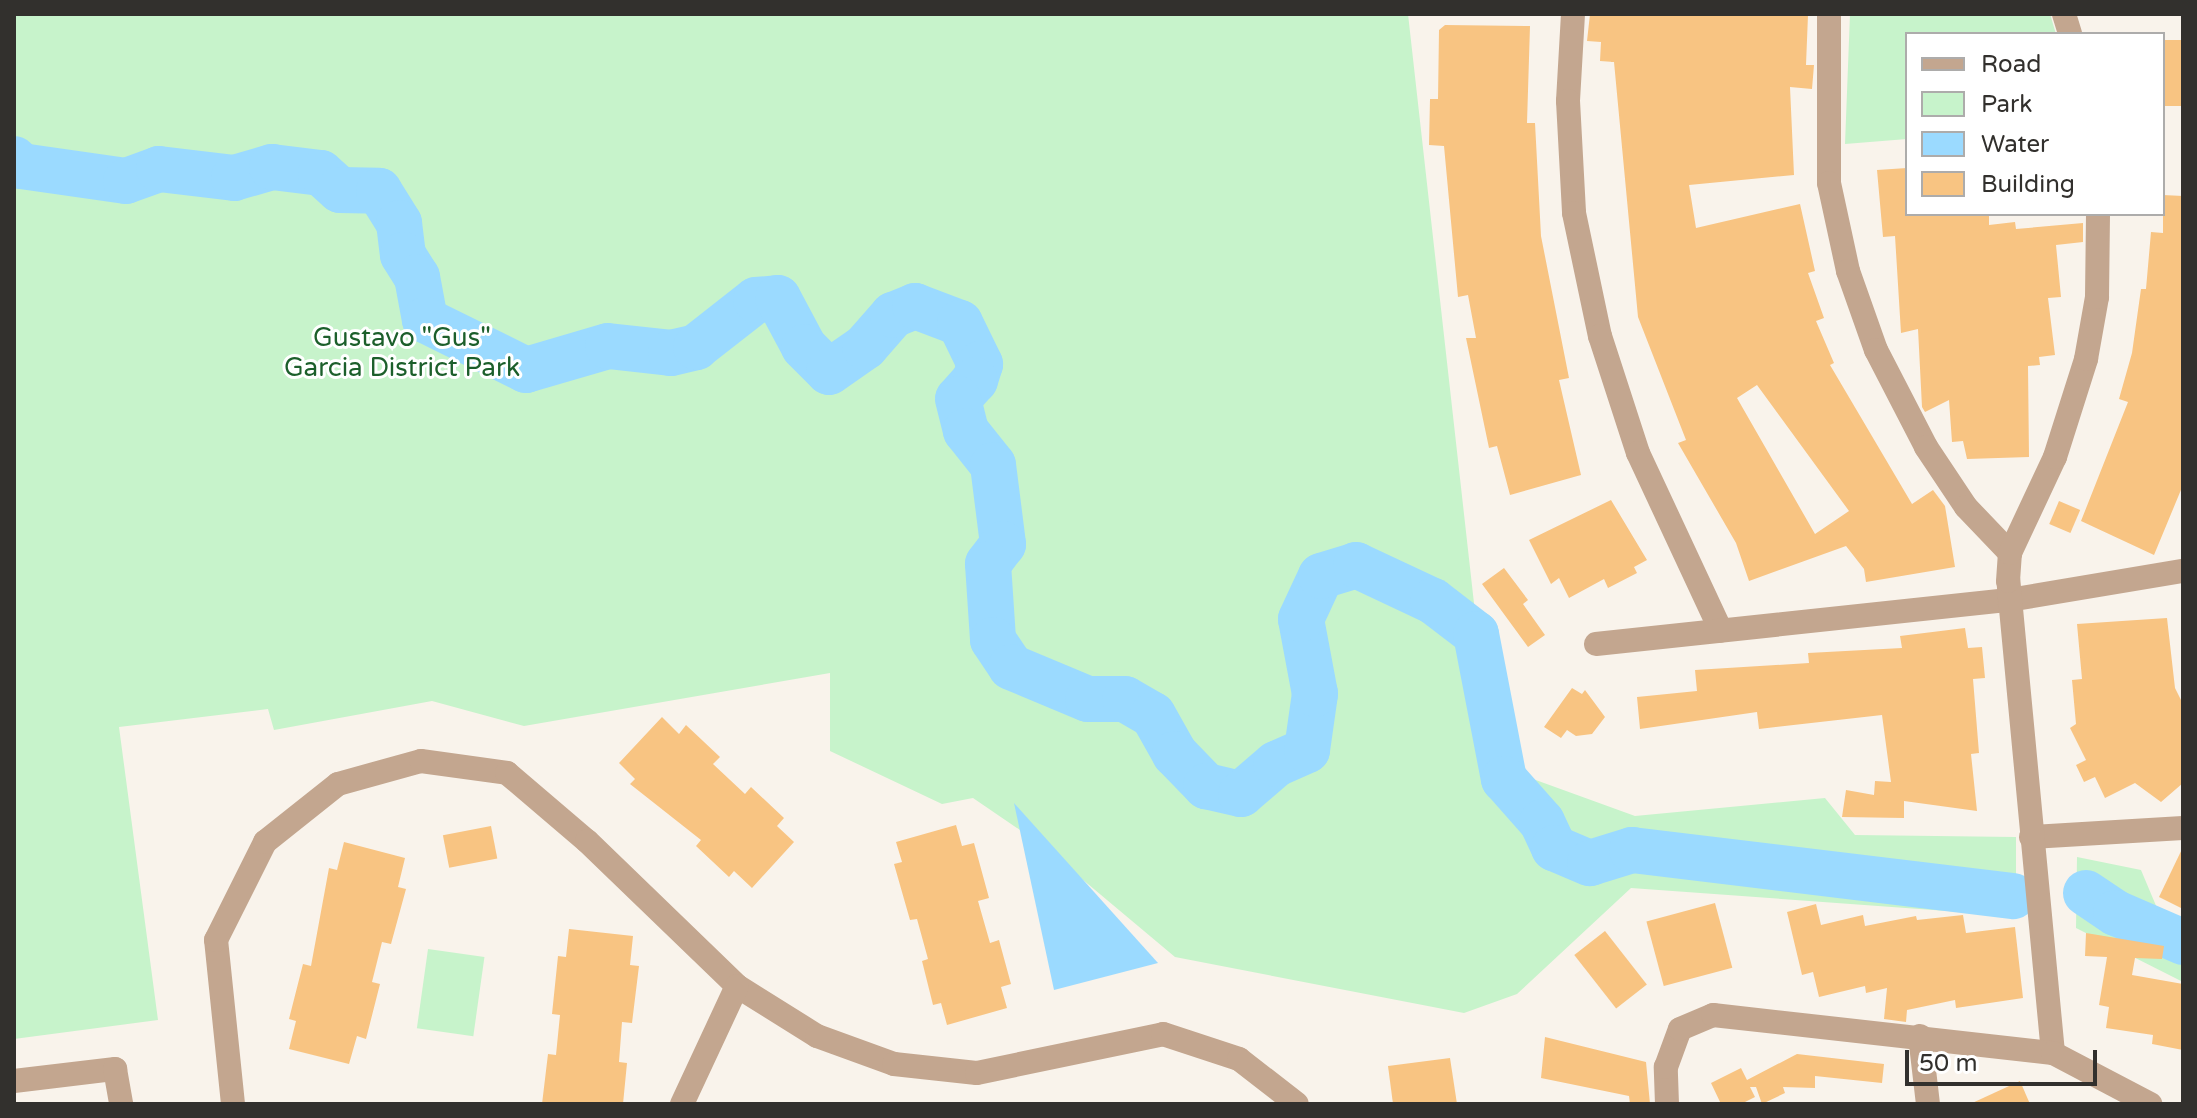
<!DOCTYPE html>
<style>
body{margin:0}
#map{position:relative;width:2197px;height:1118px;overflow:hidden;background:#f9f3eb;font-family:"Varela Round",sans-serif}
div>[style]{position:absolute}
[style*='--x']{left:calc(var(--x)*1px);top:calc(var(--y)*1px);width:calc(var(--w)*1px);rotate:calc(var(--a)*1deg)}
.green>*{inset:0;background:#c7f3cb;transform-origin:0 0}
.water>*{inset:0;background:#9bdaff}
.river>*{height:46px;margin:-23px;padding:0 23px;transform-origin:23px;border-radius:23px;background:#9bdaff}
.building>*{inset:0;background:#f8c482;transform-origin:0 0}
.minor>*{height:24px;margin:-12px;padding:0 12px;transform-origin:12px;border-radius:12px;background:#c3a68f}
span{translate:-50% -50%;white-space:nowrap;text-align:center;line-height:1.15;-webkit-text-stroke:6px #fff;paint-order:stroke}
.park-label{font-size:26px;color:#1c5f2b}
.frame{position:absolute;inset:0;border:16px solid #32302d;pointer-events:none}
.legend{position:absolute;left:1905px;top:32px;width:260px;height:184px;box-sizing:border-box;background:#fff;border:2px solid #adacab;margin:0;padding:10px 14px;list-style:none;font-size:24px;color:#32302d}
.legend li{display:flex;align-items:center;gap:16px;height:40px}
.legend b{width:40px;border:2px solid #adacab}
.scale{position:absolute;left:1905px;top:1050px;width:192px;height:36px;box-sizing:border-box;border:4px solid #32302d;border-top:0;padding-left:10px;font-size:24px;line-height:28px;white-space:nowrap;color:#32302d;-webkit-text-stroke:6px #fff;paint-order:stroke}
</style>
<div id="map">
<div class="green">
<div style="clip-path:polygon(14px 14px,1408px 14px,1492px 764px,1635px 816px,1825px 798px,1855px 835px,2016px 837px,2016px 916px,1631px 888px,1517px 994px,1464px 1013px,1175px 957px,1039px 843px,973px 798px,942px 804px,830px 751px,830px 673px,524px 726px,432px 701px,274px 730px,268px 709px,119px 727px,158px 1020px,14px 1039px)"></div>
<div style="clip-path:polygon(1850px 14px,2050px 14px,2056px 34px,1907px 34px,1907px 139px,1845px 144px)"></div>
<div style="clip-path:polygon(2077px 857px,2141px 870px,2157px 908px,2183px 920px,2183px 982px,2076px 928px)"></div>
<div style="left:428px;top:949px;width:57px;height:80px;rotate:8deg"></div>
</div>
<div class="water">
<div style="clip-path:polygon(1014px 803px,1158px 963px,1054px 990px)"></div>
</div>
<div class="river">
<div style="--x:14;--y:159;--w:10;--a:45"></div>
<div style="--x:21;--y:166;--w:106;--a:8.1"></div>
<div style="--x:126;--y:181;--w:35;--a:-20"></div>
<div style="--x:159;--y:169;--w:76;--a:6.8"></div>
<div style="--x:234;--y:178;--w:40;--a:-16"></div>
<div style="--x:272;--y:167;--w:49;--a:7"></div>
<div style="--x:321;--y:173;--w:25;--a:42"></div>
<div style="--x:340;--y:190;--w:39;--a:1"></div>
<div style="--x:379;--y:191;--w:38;--a:58"></div>
<div style="--x:399;--y:223;--w:32;--a:83"></div>
<div style="--x:403;--y:255;--w:26;--a:58"></div>
<div style="--x:417;--y:277;--w:44;--a:79.5"></div>
<div style="--x:425;--y:320;--w:113;--a:26.3"></div>
<div style="--x:526;--y:370;--w:85;--a:-16.3"></div>
<div style="--x:608;--y:346;--w:63;--a:6.3"></div>
<div style="--x:671;--y:353;--w:26;--a:-13"></div>
<div style="--x:696;--y:347;--w:76;--a:-38.1"></div>
<div style="--x:756;--y:300;--w:22;--a:-5"></div>
<div style="--x:778;--y:298;--w:55;--a:62"></div>
<div style="--x:804;--y:347;--w:35;--a:45"></div>
<div style="--x:829;--y:372;--w:44;--a:-34.8"></div>
<div style="--x:865;--y:347;--w:43;--a:-48.8"></div>
<div style="--x:893;--y:315;--w:24;--a:-22"></div>
<div style="--x:915;--y:306;--w:48;--a:20.7"></div>
<div style="--x:960;--y:323;--w:46;--a:64"></div>
<div style="--x:980;--y:364;--w:17;--a:107"></div>
<div style="--x:975;--y:380;--w:25;--a:132"></div>
<div style="--x:958;--y:399;--w:33;--a:76"></div>
<div style="--x:966;--y:431;--w:43;--a:51.5"></div>
<div style="--x:993;--y:465;--w:80;--a:82.8"></div>
<div style="--x:1003;--y:544;--w:25;--a:127"></div>
<div style="--x:988;--y:564;--w:76;--a:86.2"></div>
<div style="--x:993;--y:640;--w:32;--a:56"></div>
<div style="--x:1011;--y:667;--w:83;--a:22.6"></div>
<div style="--x:1088;--y:699;--w:37;--a:0"></div>
<div style="--x:1125;--y:699;--w:32;--a:30"></div>
<div style="--x:1153;--y:715;--w:45;--a:60.6"></div>
<div style="--x:1175;--y:754;--w:45;--a:45.9"></div>
<div style="--x:1206;--y:786;--w:36;--a:13"></div>
<div style="--x:1241;--y:794;--w:46;--a:-40.6"></div>
<div style="--x:1276;--y:764;--w:34;--a:-24"></div>
<div style="--x:1307;--y:750;--w:57;--a:-81.9"></div>
<div style="--x:1315;--y:694;--w:76;--a:-100.6"></div>
<div style="--x:1301;--y:619;--w:47;--a:-65.1"></div>
<div style="--x:1321;--y:576;--w:37;--a:-17"></div>
<div style="--x:1356;--y:565;--w:85;--a:25.1"></div>
<div style="--x:1433;--y:601;--w:54;--a:37.5"></div>
<div style="--x:1476;--y:634;--w:148;--a:79.1"></div>
<div style="--x:1504;--y:779;--w:57;--a:48.5"></div>
<div style="--x:1542;--y:822;--w:29;--a:65"></div>
<div style="--x:1554;--y:848;--w:39;--a:23"></div>
<div style="--x:1590;--y:863;--w:44;--a:-17.2"></div>
<div style="--x:1632;--y:850;--w:384;--a:6.9"></div>
<div style="--x:2086;--y:893;--w:36;--a:34"></div>
<div style="--x:2116;--y:913;--w:73;--a:23.4"></div>
</div>
<div class="building">
<div style="clip-path:polygon(evenodd,1590px 14px,1808px 15px,1806px 65px,1814px 65px,1812px 89px,1790px 87px,1794px 175px,1689px 185px,1696px 228px,1800px 204px,1815px 271px,1808px 273px,1824px 318px,1816px 321px,1834px 363px,1830px 365px,1912px 504px,1933px 490px,1945px 506px,1955px 567px,1866px 582px,1864px 569px,1846px 546px,1749px 581px,1736px 543px,1678px 443px,1686px 440px,1638px 317px,1614px 62px,1600px 61px,1601px 42px,1587px 41px,1590px 14px,1757px 385px,1849px 511px,1815px 534px,1737px 398px,1757px 385px)"></div>
<div style="clip-path:polygon(1445px 25px,1530px 26px,1527px 123px,1535px 123px,1541px 236px,1569px 378px,1559px 380px,1581px 475px,1510px 495px,1497px 446px,1489px 448px,1466px 338px,1476px 338px,1468px 295px,1458px 297px,1444px 146px,1429px 145px,1430px 99px,1438px 99px,1439px 30px)"></div>
<div style="left:2183px;top:40px;width:66px;height:20px;rotate:90deg"></div>
<div style="clip-path:polygon(1907px 168px,1907px 214px,1989px 214px,1989px 225px,2015px 222px,2016px 229px,2083px 223px,2083px 242px,2056px 245px,2061px 297px,2048px 298px,2055px 355px,2039px 357px,2040px 365px,2028px 366px,2029px 457px,1967px 459px,1963px 441px,1952px 442px,1949px 400px,1925px 412px,1922px 407px,1918px 329px,1901px 333px,1895px 236px,1883px 237px,1877px 170px)"></div>
<div style="clip-path:polygon(2163px 195px,2183px 196px,2183px 485px,2154px 555px,2081px 521px,2128px 402px,2119px 399px,2132px 353px,2141px 289px,2146px 289px,2151px 232px,2163px 233px)"></div>
<div style="clip-path:polygon(1611px 500px,1647px 560px,1634px 567px,1637px 573px,1608px 588px,1604px 579px,1569px 598px,1559px 578px,1551px 584px,1529px 540px)"></div>
<div style="left:2059px;top:501px;width:23px;height:25px;rotate:23deg"></div>
<div style="clip-path:polygon(1504px 568px,1528px 600px,1523px 604px,1545px 635px,1528px 647px,1482px 584px)"></div>
<div style="clip-path:polygon(2167px 618px,2175px 688px,2183px 704px,2183px 783px,2161px 802px,2135px 783px,2105px 798px,2095px 777px,2084px 782px,2076px 765px,2086px 760px,2070px 728px,2076px 724px,2072px 680px,2082px 679px,2077px 624px)"></div>
<div style="clip-path:polygon(1965px 628px,1968px 648px,1982px 647px,1985px 678px,1973px 679px,1979px 753px,1971px 754px,1977px 811px,1904px 801px,1904px 818px,1842px 817px,1846px 790px,1874px 795px,1875px 781px,1891px 782px,1882px 715px,1759px 729px,1757px 712px,1640px 729px,1637px 697px,1697px 691px,1695px 670px,1809px 663px,1808px 653px,1902px 648px,1900px 636px)"></div>
<div style="clip-path:polygon(1572px 688px,1582px 694px,1585px 690px,1605px 717px,1592px 734px,1576px 736px,1567px 730px,1561px 738px,1544px 727px)"></div>
<div style="clip-path:polygon(662px 717px,679px 734px,686px 725px,720px 757px,713px 764px,745px 794px,751px 787px,784px 818px,777px 826px,794px 842px,752px 888px,734px 871px,729px 877px,696px 846px,701px 840px,630px 784px,635px 779px,619px 763px)"></div>
<div style="clip-path:polygon(956px 825px,962px 846px,974px 843px,989px 898px,978px 901px,990px 943px,999px 940px,1011px 984px,1001px 987px,1007px 1008px,947px 1025px,941px 1003px,933px 1005px,922px 961px,928px 959px,917px 919px,910px 920px,894px 864px,902px 862px,896px 842px)"></div>
<div style="left:491px;top:826px;width:33px;height:49px;rotate:79deg"></div>
<div style="clip-path:polygon(344px 842px,405px 858px,398px 887px,406px 889px,391px 944px,382px 942px,372px 982px,380px 984px,366px 1039px,357px 1036px,349px 1064px,289px 1049px,296px 1021px,289px 1019px,303px 964px,311px 966px,329px 868px,337px 870px)"></div>
<div style="clip-path:polygon(2183px 847px,2183px 909px,2159px 897px)"></div>
<div style="left:1715px;top:903px;width:67px;height:71px;rotate:75deg"></div>
<div style="clip-path:polygon(1816px 904px,1821px 925px,1863px 915px,1865px 926px,1916px 916px,1917px 920px,1963px 915px,1966px 933px,2015px 927px,2023px 998px,1956px 1008px,1955px 1000px,1907px 1010px,1906px 1022px,1884px 1019px,1887px 988px,1866px 993px,1865px 986px,1819px 997px,1813px 972px,1802px 975px,1787px 912px)"></div>
<div style="clip-path:polygon(569px 929px,633px 936px,630px 965px,639px 966px,632px 1023px,622px 1022px,619px 1062px,627px 1063px,623px 1104px,542px 1104px,548px 1054px,556px 1055px,560px 1015px,552px 1014px,558px 956px,566px 957px)"></div>
<div style="left:1605px;top:931px;width:68px;height:39px;rotate:52deg"></div>
<div style="clip-path:polygon(2086px 933px,2164px 946px,2162px 959px,2135px 958px,2132px 975px,2183px 984px,2183px 1050px,2152px 1044px,2153px 1035px,2106px 1028px,2109px 1007px,2099px 1005px,2107px 957px,2085px 956px)"></div>
<div style="clip-path:polygon(1545px 1037px,1646px 1062px,1650px 1104px,1630px 1104px,1629px 1096px,1541px 1078px)"></div>
<div style="clip-path:polygon(1797px 1054px,1884px 1064px,1882px 1083px,1815px 1076px,1815px 1088px,1783px 1087px,1785px 1093px,1762px 1104px,1756px 1087px,1750px 1087px,1755px 1097px,1741px 1104px,1721px 1104px,1711px 1083px,1741px 1068px,1747px 1080px)"></div>
<div style="clip-path:polygon(1450px 1058px,1457px 1104px,1393px 1104px,1388px 1066px)"></div>
<div style="clip-path:polygon(2020px 1081px,2030px 1104px,1970px 1104px)"></div>
</div>
<div class="minor">
<div style="--x:1573;--y:14;--w:87;--a:93.3"></div>
<div style="--x:1568;--y:101;--w:112;--a:86.9"></div>
<div style="--x:1574;--y:213;--w:126;--a:78.1"></div>
<div style="--x:1600;--y:336;--w:123;--a:72"></div>
<div style="--x:1638;--y:453;--w:196;--a:65"></div>
<div style="--x:1829;--y:14;--w:169;--a:90"></div>
<div style="--x:1829;--y:183;--w:90;--a:77.8"></div>
<div style="--x:1848;--y:271;--w:84;--a:70.5"></div>
<div style="--x:1876;--y:350;--w:109;--a:62.7"></div>
<div style="--x:1926;--y:447;--w:72;--a:56.3"></div>
<div style="--x:1966;--y:507;--w:64;--a:46.3"></div>
<div style="--x:2064;--y:14;--w:21;--a:73"></div>
<div style="--x:1596;--y:644;--w:415;--a:-6.1"></div>
<div style="--x:2009;--y:600;--w:176;--a:-9.5"></div>
<div style="--x:2031;--y:837;--w:152;--a:-3.4"></div>
<div style="--x:1920;--y:1036;--w:68;--a:83.3"></div>
<div style="--x:2053;--y:1053;--w:474;--a:-95.4"></div>
<div style="--x:2008;--y:581;--w:28;--a:-86"></div>
<div style="--x:2010;--y:553;--w:106;--a:-64.9"></div>
<div style="--x:2055;--y:457;--w:103;--a:-72.4"></div>
<div style="--x:2086;--y:359;--w:63;--a:-79.9"></div>
<div style="--x:2097;--y:297;--w:83;--a:-89.3"></div>
<div style="--x:14;--y:1081;--w:102;--a:-6.8"></div>
<div style="--x:115;--y:1069;--w:36;--a:80"></div>
<div style="--x:233;--y:1104;--w:165;--a:-95.9"></div>
<div style="--x:216;--y:940;--w:110;--a:-63.4"></div>
<div style="--x:265;--y:842;--w:93;--a:-38.5"></div>
<div style="--x:338;--y:784;--w:86;--a:-15.5"></div>
<div style="--x:421;--y:761;--w:87;--a:7.9"></div>
<div style="--x:507;--y:773;--w:105;--a:40.4"></div>
<div style="--x:587;--y:841;--w:209;--a:44"></div>
<div style="--x:737;--y:986;--w:94;--a:32"></div>
<div style="--x:817;--y:1036;--w:82;--a:20"></div>
<div style="--x:894;--y:1064;--w:83;--a:6.2"></div>
<div style="--x:977;--y:1073;--w:190;--a:-11.8"></div>
<div style="--x:1163;--y:1034;--w:80;--a:18.2"></div>
<div style="--x:1239;--y:1059;--w:73;--a:37.8"></div>
<div style="--x:682;--y:1104;--w:130;--a:-65"></div>
<div style="--x:1667;--y:1104;--w:37;--a:-92"></div>
<div style="--x:1666;--y:1067;--w:40;--a:-69.8"></div>
<div style="--x:1680;--y:1029;--w:36;--a:-23"></div>
<div style="--x:1713;--y:1015;--w:342;--a:6.4"></div>
<div style="--x:2053;--y:1053;--w:110;--a:27.7"></div>
</div>
<div class="park-label">
<span style="left:402px;top:353px">Gustavo "Gus"<br>Garcia District Park</span>
</div>
<div class="frame"></div>
<ul class="legend">
<li><b style="height:10px;background:#c3a68f"></b>Road</li>
<li><b style="height:22px;background:#c7f3cb"></b>Park</li>
<li><b style="height:22px;background:#9bdaff"></b>Water</li>
<li><b style="height:22px;background:#f8c482"></b>Building</li>
</ul>
<div class="scale">50 m</div>
</div>
